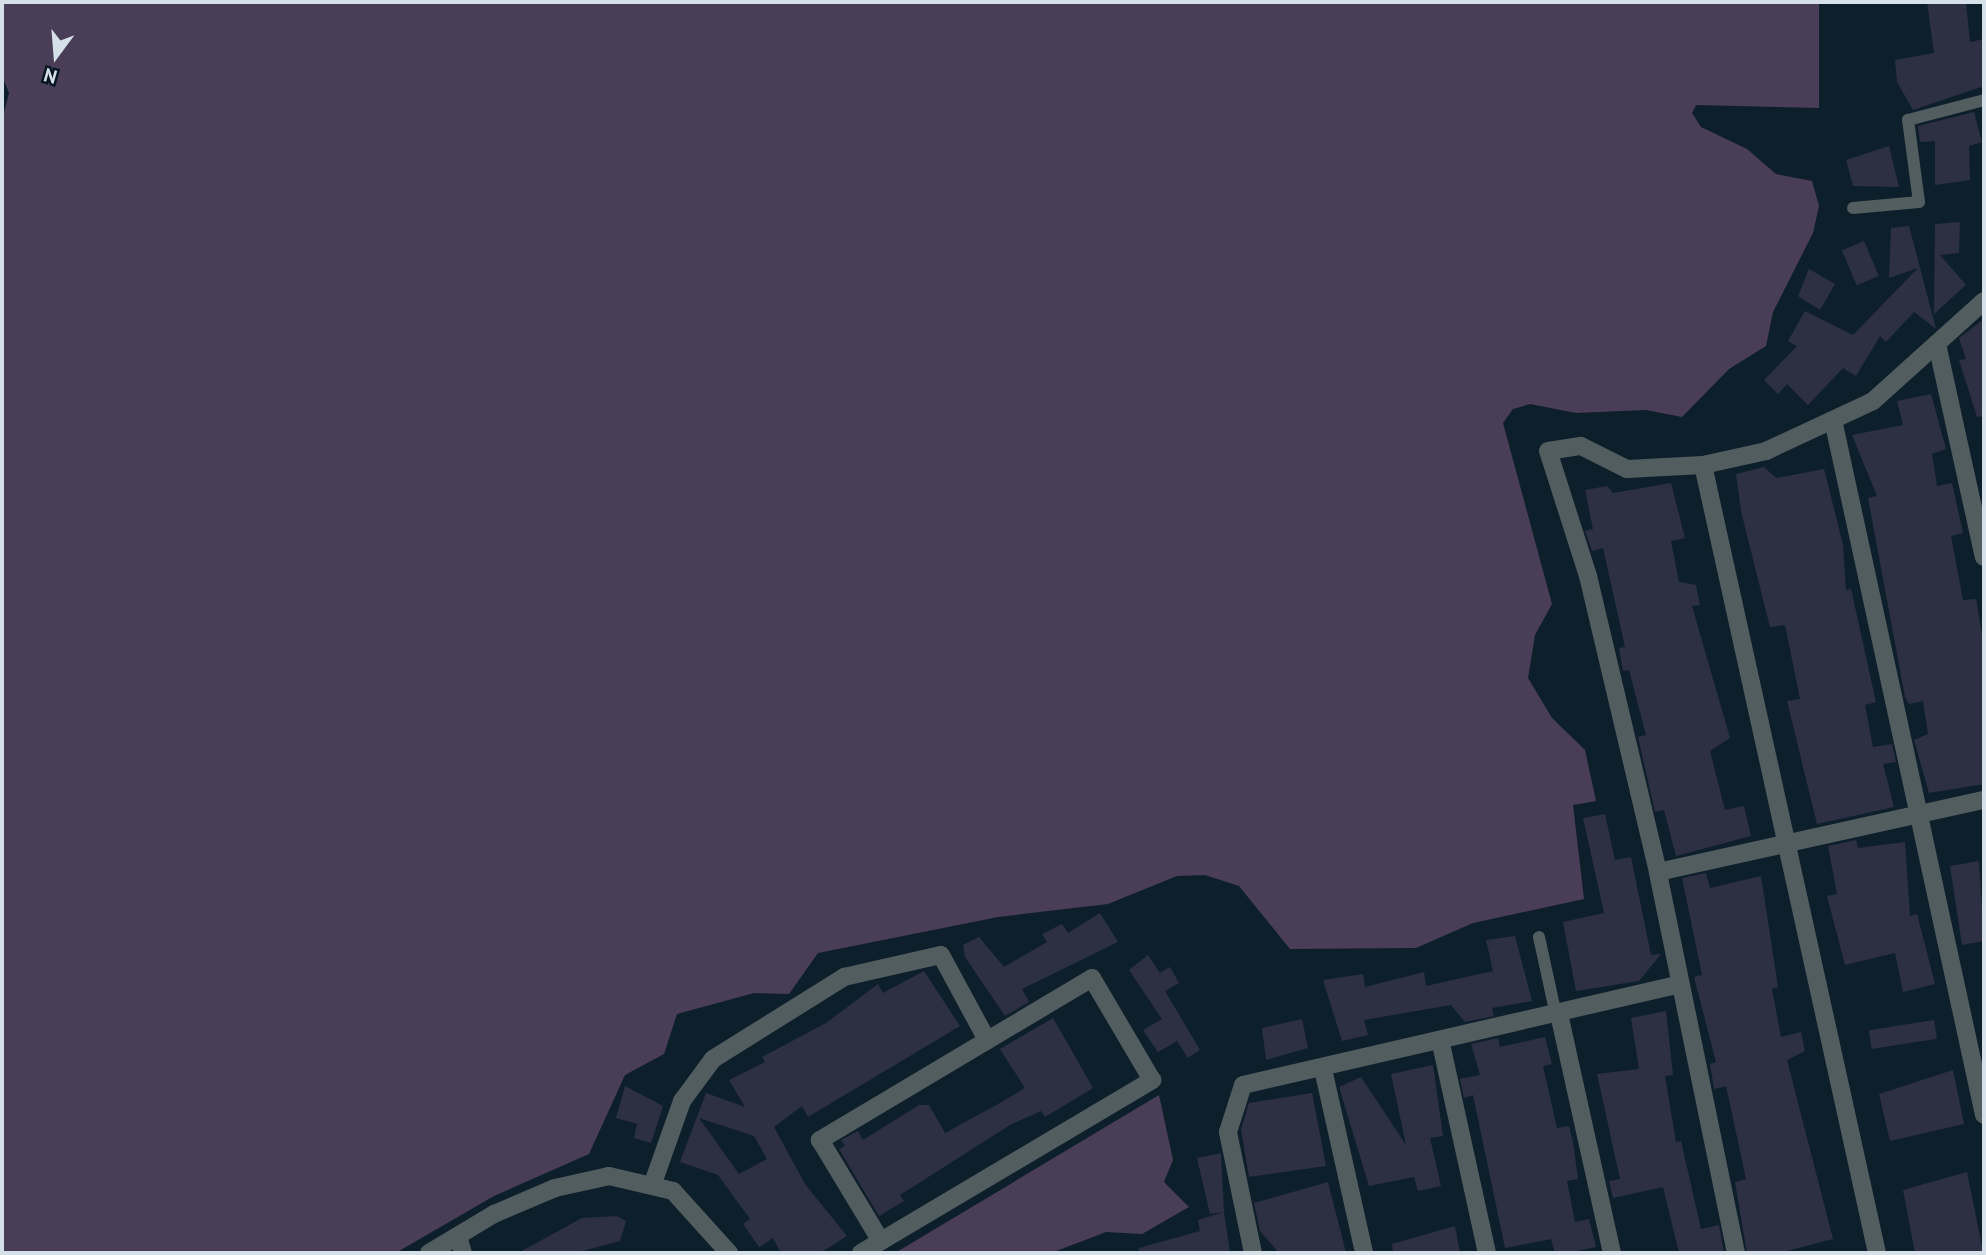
<!DOCTYPE html>
<style>
body{margin:0}
#map{position:relative;width:1986px;height:1255px;overflow:hidden;background:#0e1f2c;font-family:"PT Sans",sans-serif}
div>[style]{position:absolute}
[style*='--x']{left:calc(var(--x)*1px);top:calc(var(--y)*1px);width:calc(var(--w)*1px);rotate:calc(var(--a)*1deg)}
.green>*{inset:0;background:#4a3d58}
.building>*{inset:0;background:#2c3042;transform-origin:0 0}
.service>*{height:12px;margin:-6px;padding:0 6px;transform-origin:6px;border-radius:6px;background:#515d5f}
.minor>*{height:18px;margin:-9px;padding:0 9px;transform-origin:9px;border-radius:9px;background:#515d5f}
.tertiary>*{height:18px;margin:-9px;padding:0 9px;transform-origin:9px;border-radius:9px;background:#515d5f}
span{translate:-50% -50%;white-space:nowrap;text-align:center;line-height:1.15;-webkit-text-stroke:5px #061622;paint-order:stroke}
.frame{position:absolute;inset:0;border:4px solid #d5e0e8;pointer-events:none}
.north{position:absolute;left:21px;top:21px;width:70px;height:70px;-webkit-text-stroke:5px #061622;paint-order:stroke;rotate:196deg;font-size:19px;font-weight:700;line-height:28px;text-align:center;color:#d5e0e8}
.north::after{content:'';display:block;margin:auto;width:24px;height:32px;background:#d5e0e8;clip-path:polygon(50% 0,100% 100%,50% 72%,0 100%)}
</style>
<div id="map">
<div class="green">
<div style="clip-path:polygon(2px 2px,1819px 2px,1819px 108px,1696px 105px,1692px 113px,1701px 127px,1747px 149px,1776px 174px,1812px 181px,1819px 206px,1813px 233px,1773px 312px,1766px 346px,1729px 369px,1682px 417px,1646px 410px,1576px 413px,1530px 404px,1513px 409px,1503px 423px,1552px 604px,1535px 635px,1528px 678px,1552px 718px,1585px 750px,1596px 801px,1573px 805px,1584px 899px,1473px 923px,1416px 948px,1290px 949px,1239px 886px,1205px 875px,1177px 876px,1108px 904px,998px 917px,818px 953px,789px 994px,754px 993px,677px 1014px,664px 1054px,625px 1075px,589px 1154px,494px 1196px,399px 1251px,2px 1253px,2px 120px,9px 93px,2px 76px)"></div>
<div style="clip-path:polygon(1159px 1095px,1173px 1160px,1164px 1182px,1189px 1207px,1142px 1234px,1106px 1232px,1051px 1253px,895px 1253px)"></div>
</div>
<div class="building">
<div style="clip-path:polygon(1927px 2px,1966px 2px,1970px 42px,1984px 39px,1984px 86px,1913px 110px,1897px 82px,1895px 60px,1934px 53px)"></div>
<div style="clip-path:polygon(1974px 112px,1982px 142px,1969px 146px,1970px 180px,1935px 185px,1935px 141px,1920px 142px,1918px 126px)"></div>
<div style="clip-path:polygon(1889px 146px,1899px 187px,1853px 186px,1846px 160px)"></div>
<div style="clip-path:polygon(1960px 222px,1959px 253px,1940px 255px,1966px 285px,1934px 314px,1935px 224px)"></div>
<div style="clip-path:polygon(1909px 226px,1936px 329px,1914px 312px,1886px 342px,1880px 336px,1856px 376px,1843px 368px,1808px 405px,1787px 384px,1778px 394px,1764px 380px,1797px 346px,1788px 341px,1805px 311px,1853px 335px,1918px 268px,1889px 278px,1891px 228px)"></div>
<div style="left:1864px;top:241px;width:38px;height:24px;rotate:67deg"></div>
<div style="clip-path:polygon(1809px 269px,1835px 284px,1820px 310px,1798px 296px)"></div>
<div style="clip-path:polygon(1984px 319px,1984px 416px,1977px 417px,1959px 360px,1966px 359px,1959px 338px)"></div>
<div style="clip-path:polygon(1931px 394px,1946px 449px,1932px 454px,1937px 486px,1952px 483px,1963px 533px,1951px 536px,1963px 600px,1976px 599px,1984px 646px,1984px 784px,1929px 793px,1914px 740px,1928px 734px,1923px 701px,1909px 704px,1905px 697px,1868px 498px,1877px 496px,1852px 435px,1903px 425px,1897px 401px)"></div>
<div style="clip-path:polygon(1764px 467px,1776px 478px,1824px 469px,1843px 545px,1846px 590px,1851px 589px,1876px 702px,1865px 705px,1873px 747px,1892px 744px,1896px 762px,1883px 764px,1894px 807px,1817px 824px,1787px 701px,1800px 699px,1785px 625px,1770px 627px,1741px 511px,1736px 474px)"></div>
<div style="clip-path:polygon(1671px 483px,1685px 538px,1671px 541px,1679px 582px,1696px 585px,1700px 605px,1692px 606px,1730px 738px,1710px 751px,1725px 810px,1744px 806px,1751px 836px,1676px 856px,1664px 810px,1655px 812px,1638px 737px,1646px 735px,1629px 670px,1623px 671px,1619px 648px,1625px 647px,1603px 548px,1592px 551px,1585px 531px,1593px 529px,1585px 490px,1607px 486px,1613px 493px)"></div>
<div style="clip-path:polygon(1605px 814px,1615px 860px,1631px 857px,1651px 955px,1661px 954px,1639px 981px,1576px 991px,1563px 922px,1604px 913px,1583px 818px)"></div>
<div style="clip-path:polygon(1856px 840px,1858px 848px,1905px 842px,1910px 916px,1917px 914px,1935px 984px,1903px 992px,1895px 953px,1845px 965px,1827px 896px,1837px 894px,1828px 846px)"></div>
<div style="clip-path:polygon(1979px 861px,1984px 941px,1962px 945px,1950px 866px)"></div>
<div style="clip-path:polygon(1706px 873px,1710px 888px,1761px 876px,1778px 987px,1772px 989px,1781px 1037px,1801px 1032px,1805px 1051px,1787px 1060px,1833px 1239px,1779px 1253px,1747px 1253px,1735px 1182px,1746px 1179px,1726px 1086px,1714px 1089px,1710px 1064px,1716px 1062px,1694px 977px,1702px 975px,1682px 878px)"></div>
<div style="clip-path:polygon(1100px 913px,1118px 942px,1022px 989px,1029px 1002px,1005px 1016px,965px 957px,963px 945px,979px 937px,1004px 967px,1047px 942px,1042px 934px,1062px 924px,1068px 933px)"></div>
<div style="clip-path:polygon(1515px 936px,1532px 1001px,1492px 1008px,1494px 1016px,1465px 1022px,1451px 1005px,1364px 1020px,1368px 1035px,1342px 1041px,1323px 980px,1363px 974px,1365px 987px,1424px 972px,1426px 986px,1493px 971px,1486px 940px)"></div>
<div style="clip-path:polygon(1148px 955px,1160px 973px,1170px 967px,1179px 983px,1165px 991px,1200px 1050px,1188px 1058px,1177px 1041px,1158px 1052px,1143px 1030px,1162px 1019px,1129px 970px)"></div>
<div style="clip-path:polygon(evenodd,924px 971px,960px 1026px,808px 1117px,802px 1106px,774px 1127px,805px 1184px,847px 1236px,820px 1253px,781px 1253px,773px 1238px,759px 1247px,743px 1224px,750px 1219px,718px 1175px,680px 1162px,706px 1093px,745px 1107px,729px 1080px,765px 1062px,762px 1057px,826px 1023px,878px 984px,883px 993px,924px 971px,699px 1118px,754px 1136px,767px 1159px,739px 1174px,699px 1118px)"></div>
<div style="clip-path:polygon(1666px 1011px,1673px 1075px,1665px 1076px,1676px 1142px,1681px 1141px,1701px 1229px,1719px 1225px,1724px 1253px,1679px 1253px,1663px 1187px,1613px 1198px,1609px 1181px,1620px 1179px,1597px 1074px,1639px 1069px,1631px 1018px)"></div>
<div style="clip-path:polygon(1053px 1018px,1093px 1088px,1045px 1117px,1041px 1111px,1010px 1125px,900px 1195px,904px 1201px,879px 1216px,839px 1149px,845px 1146px,841px 1140px,858px 1131px,863px 1140px,919px 1105px,929px 1105px,945px 1133px,998px 1104px,1025px 1088px,1000px 1049px)"></div>
<div style="clip-path:polygon(1302px 1019px,1308px 1048px,1266px 1060px,1262px 1028px)"></div>
<div style="left:1934px;top:1020px;width:19px;height:66px;rotate:81deg"></div>
<div style="clip-path:polygon(1545px 1037px,1552px 1064px,1543px 1066px,1557px 1128px,1569px 1126px,1573px 1142px,1578px 1179px,1567px 1181px,1575px 1222px,1589px 1219px,1596px 1247px,1567px 1253px,1555px 1253px,1551px 1239px,1505px 1248px,1473px 1095px,1464px 1098px,1460px 1079px,1480px 1075px,1471px 1044px,1498px 1038px,1500px 1047px)"></div>
<div style="clip-path:polygon(1433px 1065px,1443px 1136px,1430px 1138px,1441px 1186px,1418px 1191px,1414px 1177px,1369px 1186px,1339px 1087px,1361px 1077px,1406px 1145px,1391px 1074px)"></div>
<div style="clip-path:polygon(1953px 1070px,1964px 1124px,1890px 1141px,1879px 1094px)"></div>
<div style="clip-path:polygon(625px 1086px,663px 1106px,651px 1143px,634px 1138px,637px 1124px,616px 1118px)"></div>
<div style="clip-path:polygon(1312px 1093px,1326px 1166px,1249px 1177px,1241px 1129px,1249px 1103px)"></div>
<div style="clip-path:polygon(1221px 1153px,1224px 1212px,1210px 1214px,1197px 1158px)"></div>
<div style="clip-path:polygon(1967px 1172px,1983px 1251px,1915px 1253px,1903px 1190px)"></div>
<div style="clip-path:polygon(1328px 1182px,1346px 1253px,1279px 1253px,1260px 1231px,1254px 1203px)"></div>
<div style="clip-path:polygon(1224px 1212px,1230px 1253px,1139px 1253px,1139px 1248px,1200px 1231px,1198px 1220px)"></div>
<div style="clip-path:polygon(617px 1216px,626px 1221px,620px 1241px,575px 1253px,518px 1253px,582px 1218px)"></div>
<div style="clip-path:polygon(1455px 1226px,1460px 1253px,1393px 1253px,1392px 1244px)"></div>
</div>
<div class="service">
<div style="--x:1853;--y:208;--w:66;--a:-5.2"></div>
<div style="--x:1919;--y:202;--w:83;--a:-97.6"></div>
<div style="--x:1908;--y:120;--w:79;--a:-14.7"></div>
<div style="--x:1539;--y:937;--w:80;--a:77.7"></div>
</div>
<div class="minor">
<div style="--x:1937;--y:344;--w:218;--a:77.6"></div>
<div style="--x:1833;--y:420;--w:711;--a:77.74"></div>
<div style="--x:1658;--y:872;--w:334;--a:-12.5"></div>
<div style="--x:1559;--y:1014;--w:245;--a:77.5"></div>
<div style="--x:1441;--y:1044;--w:214;--a:77.6"></div>
<div style="--x:1323;--y:1069;--w:189;--a:77.4"></div>
<div style="--x:653;--y:1183;--w:87;--a:-70.5"></div>
<div style="--x:682;--y:1101;--w:52;--a:-53.6"></div>
<div style="--x:713;--y:1059;--w:155;--a:-32"></div>
<div style="--x:844;--y:977;--w:99;--a:-12.8"></div>
<div style="--x:941;--y:955;--w:97;--a:61.6"></div>
<div style="--x:458;--y:1236;--w:18;--a:74"></div>
<div style="--x:861;--y:1253;--w:339;--a:-30.7"></div>
<div style="--x:1152;--y:1080;--w:118;--a:-120.5"></div>
<div style="--x:1092;--y:978;--w:317;--a:149.2"></div>
<div style="--x:820;--y:1140;--w:118;--a:58.9"></div>
<div style="--x:1253;--y:1253;--w:124;--a:-101.7"></div>
<div style="--x:1228;--y:1132;--w:49;--a:-72.3"></div>
<div style="--x:1243;--y:1085;--w:445;--a:-13"></div>
<div style="--x:1736;--y:1253;--w:389;--a:-101.6"></div>
<div style="--x:1658;--y:872;--w:304;--a:-103.3"></div>
<div style="--x:1588;--y:576;--w:131;--a:-107.7"></div>
<div style="--x:1548;--y:451;--w:33;--a:-9"></div>
<div style="--x:1581;--y:446;--w:51;--a:26.6"></div>
<div style="--x:1627;--y:469;--w:76;--a:-3"></div>
<div style="--x:1703;--y:465;--w:65;--a:-12.5"></div>
<div style="--x:1766;--y:451;--w:118;--a:-25"></div>
<div style="--x:1873;--y:401;--w:149;--a:-42"></div>
</div>
<div class="tertiary">
<div style="--x:1703;--y:465;--w:807;--a:77.55"></div>
<div style="--x:429;--y:1253;--w:76;--a:-31"></div>
<div style="--x:494;--y:1214;--w:66;--a:-23.1"></div>
<div style="--x:555;--y:1188;--w:55;--a:-12.5"></div>
<div style="--x:609;--y:1176;--w:66;--a:13.2"></div>
<div style="--x:673;--y:1191;--w:84;--a:47.9"></div>
</div>
<div class="frame"></div>
<div class="north">N</div>
</div>
